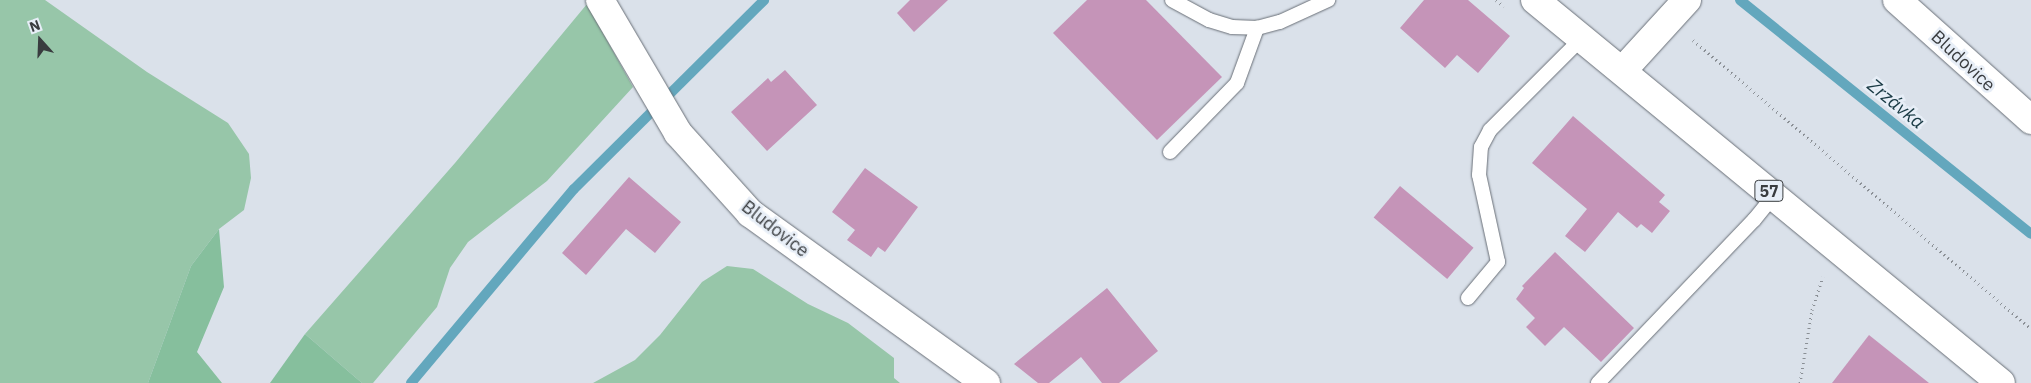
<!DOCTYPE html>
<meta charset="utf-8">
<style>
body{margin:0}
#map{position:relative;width:2031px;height:383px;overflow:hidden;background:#dae1ea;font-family:"IBM Plex Sans",sans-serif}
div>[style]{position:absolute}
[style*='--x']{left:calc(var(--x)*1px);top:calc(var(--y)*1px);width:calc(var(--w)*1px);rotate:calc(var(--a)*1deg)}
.green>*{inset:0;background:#97c6a9}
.forest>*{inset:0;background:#86bf9d}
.stream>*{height:10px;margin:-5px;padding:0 5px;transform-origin:5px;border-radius:5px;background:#63a7bd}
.building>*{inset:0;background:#c594b8;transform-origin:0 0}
.path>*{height:3px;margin-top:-1.5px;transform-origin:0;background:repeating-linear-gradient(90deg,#8a8f95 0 1px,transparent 0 5px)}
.roads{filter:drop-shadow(0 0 1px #696f77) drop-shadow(0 0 1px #696f77)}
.service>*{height:14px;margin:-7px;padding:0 7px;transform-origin:7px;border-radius:7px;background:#fff}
.minor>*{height:28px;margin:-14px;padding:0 14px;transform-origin:14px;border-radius:14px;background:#fff}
.primary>*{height:28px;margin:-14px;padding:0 14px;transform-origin:14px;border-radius:14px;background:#fff}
span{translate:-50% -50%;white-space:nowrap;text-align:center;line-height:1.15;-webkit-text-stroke:5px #e7eef7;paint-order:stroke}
.shield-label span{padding:1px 4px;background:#e7eef7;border:1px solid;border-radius:4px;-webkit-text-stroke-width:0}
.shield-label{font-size:16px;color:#393c3f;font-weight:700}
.street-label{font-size:18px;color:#393c3f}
.water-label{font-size:19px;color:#183943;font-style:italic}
.north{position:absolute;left:15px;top:15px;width:50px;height:50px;-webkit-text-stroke:4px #e7eef7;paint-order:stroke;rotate:340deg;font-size:14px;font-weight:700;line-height:20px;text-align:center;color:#393c3f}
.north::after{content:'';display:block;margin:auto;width:18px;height:22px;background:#393c3f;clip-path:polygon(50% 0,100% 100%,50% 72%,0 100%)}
</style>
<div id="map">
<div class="green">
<div style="clip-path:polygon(0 0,45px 0,147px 72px,228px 123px,249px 154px,251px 178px,244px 210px,219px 229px,191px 266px,148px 383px,0 383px)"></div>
<div style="clip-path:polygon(587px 4px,633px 87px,547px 181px,468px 242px,450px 268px,437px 307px,373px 383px,362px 383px,305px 334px,455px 163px)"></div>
<div style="clip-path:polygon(727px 266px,753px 269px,808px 304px,848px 323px,894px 358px,894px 378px,900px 383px,593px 383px,635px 360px,660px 335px,702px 282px)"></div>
</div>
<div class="forest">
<div style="clip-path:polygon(219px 229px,224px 287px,197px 352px,222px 383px,148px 383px,191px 266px)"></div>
<div style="clip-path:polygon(305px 334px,362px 383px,270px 383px)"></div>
</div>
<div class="stream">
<div style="--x:1740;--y:0;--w:373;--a:38.8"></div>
<div style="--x:411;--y:383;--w:253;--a:-50"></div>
<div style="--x:574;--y:189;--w:268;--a:-44.8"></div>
</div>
<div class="building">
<div style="clip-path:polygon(910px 0,948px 0,914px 32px,897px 13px)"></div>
<div style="clip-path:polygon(1087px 0,1146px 0,1222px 77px,1157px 140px,1053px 33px)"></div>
<div style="clip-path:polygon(1424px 0,1468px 0,1510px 36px,1478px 73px,1457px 55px,1445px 68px,1400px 28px)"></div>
<div style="clip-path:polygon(785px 70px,817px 105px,767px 151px,731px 112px,768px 78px,771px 82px)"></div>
<div style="clip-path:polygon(1573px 116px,1665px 195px,1659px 202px,1670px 211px,1652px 233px,1641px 224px,1637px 228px,1618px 212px,1585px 252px,1565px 236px,1587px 209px,1532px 163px)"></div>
<div style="clip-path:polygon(865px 168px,918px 207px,885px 252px,878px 247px,871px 257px,847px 240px,855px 230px,832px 212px)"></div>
<div style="clip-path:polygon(629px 177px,681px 222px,655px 253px,626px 229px,586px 275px,562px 253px)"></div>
<div style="left:1400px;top:186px;width:96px;height:41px;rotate:40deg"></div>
<div style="clip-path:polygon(1555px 252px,1634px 328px,1601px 362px,1564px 327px,1545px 346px,1526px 327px,1535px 318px,1516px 299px,1524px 288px,1522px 286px)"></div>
<div style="clip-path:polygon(1107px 288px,1158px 351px,1119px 383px,1102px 383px,1081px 357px,1049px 383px,1038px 383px,1014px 364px)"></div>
<div style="clip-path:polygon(1869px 335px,1929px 383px,1832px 383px)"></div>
</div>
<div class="path">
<div style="--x:1496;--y:0;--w:10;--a:37"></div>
<div style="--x:1693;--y:40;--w:445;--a:40.5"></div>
<div style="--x:1800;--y:383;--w:74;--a:-80.7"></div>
<div style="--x:1812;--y:310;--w:35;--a:-72"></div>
</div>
<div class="roads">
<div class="service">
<div style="--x:1172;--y:0;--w:42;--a:28.4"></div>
<div style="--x:1209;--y:20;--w:24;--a:17"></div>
<div style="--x:1232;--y:27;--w:25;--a:2"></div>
<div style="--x:1257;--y:28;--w:24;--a:-15"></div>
<div style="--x:1280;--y:22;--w:53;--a:-24.6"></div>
<div style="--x:1170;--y:152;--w:96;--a:-45.8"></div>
<div style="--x:1237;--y:83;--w:59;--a:-70"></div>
<div style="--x:1468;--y:298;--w:47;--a:-50.2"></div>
<div style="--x:1498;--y:262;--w:89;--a:-102.3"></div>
<div style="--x:1479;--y:175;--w:28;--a:-86"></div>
<div style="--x:1481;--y:147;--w:19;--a:-62"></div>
<div style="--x:1490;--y:130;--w:130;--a:-45"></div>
<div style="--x:1598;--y:383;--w:226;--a:-46.3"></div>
<div style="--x:1754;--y:220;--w:32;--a:-51"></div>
</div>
<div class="minor">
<div style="--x:600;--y:0;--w:154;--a:59.6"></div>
<div style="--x:678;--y:133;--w:108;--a:48"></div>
<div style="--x:750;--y:213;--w:291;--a:35.8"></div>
<div style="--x:1897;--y:0;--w:180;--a:41.8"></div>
<div style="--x:1623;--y:70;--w:95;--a:-47.6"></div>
</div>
<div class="primary">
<div style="--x:1535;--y:0;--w:603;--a:39.42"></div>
</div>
</div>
<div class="shield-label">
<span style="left:1769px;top:191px">57</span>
</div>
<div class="street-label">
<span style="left:1963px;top:61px;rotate:43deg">Bludovice</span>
<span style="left:775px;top:229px;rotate:38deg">Bludovice</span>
</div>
<div class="water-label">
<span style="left:1896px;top:104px;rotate:39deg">Zrzávka</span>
</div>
<div class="north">N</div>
</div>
